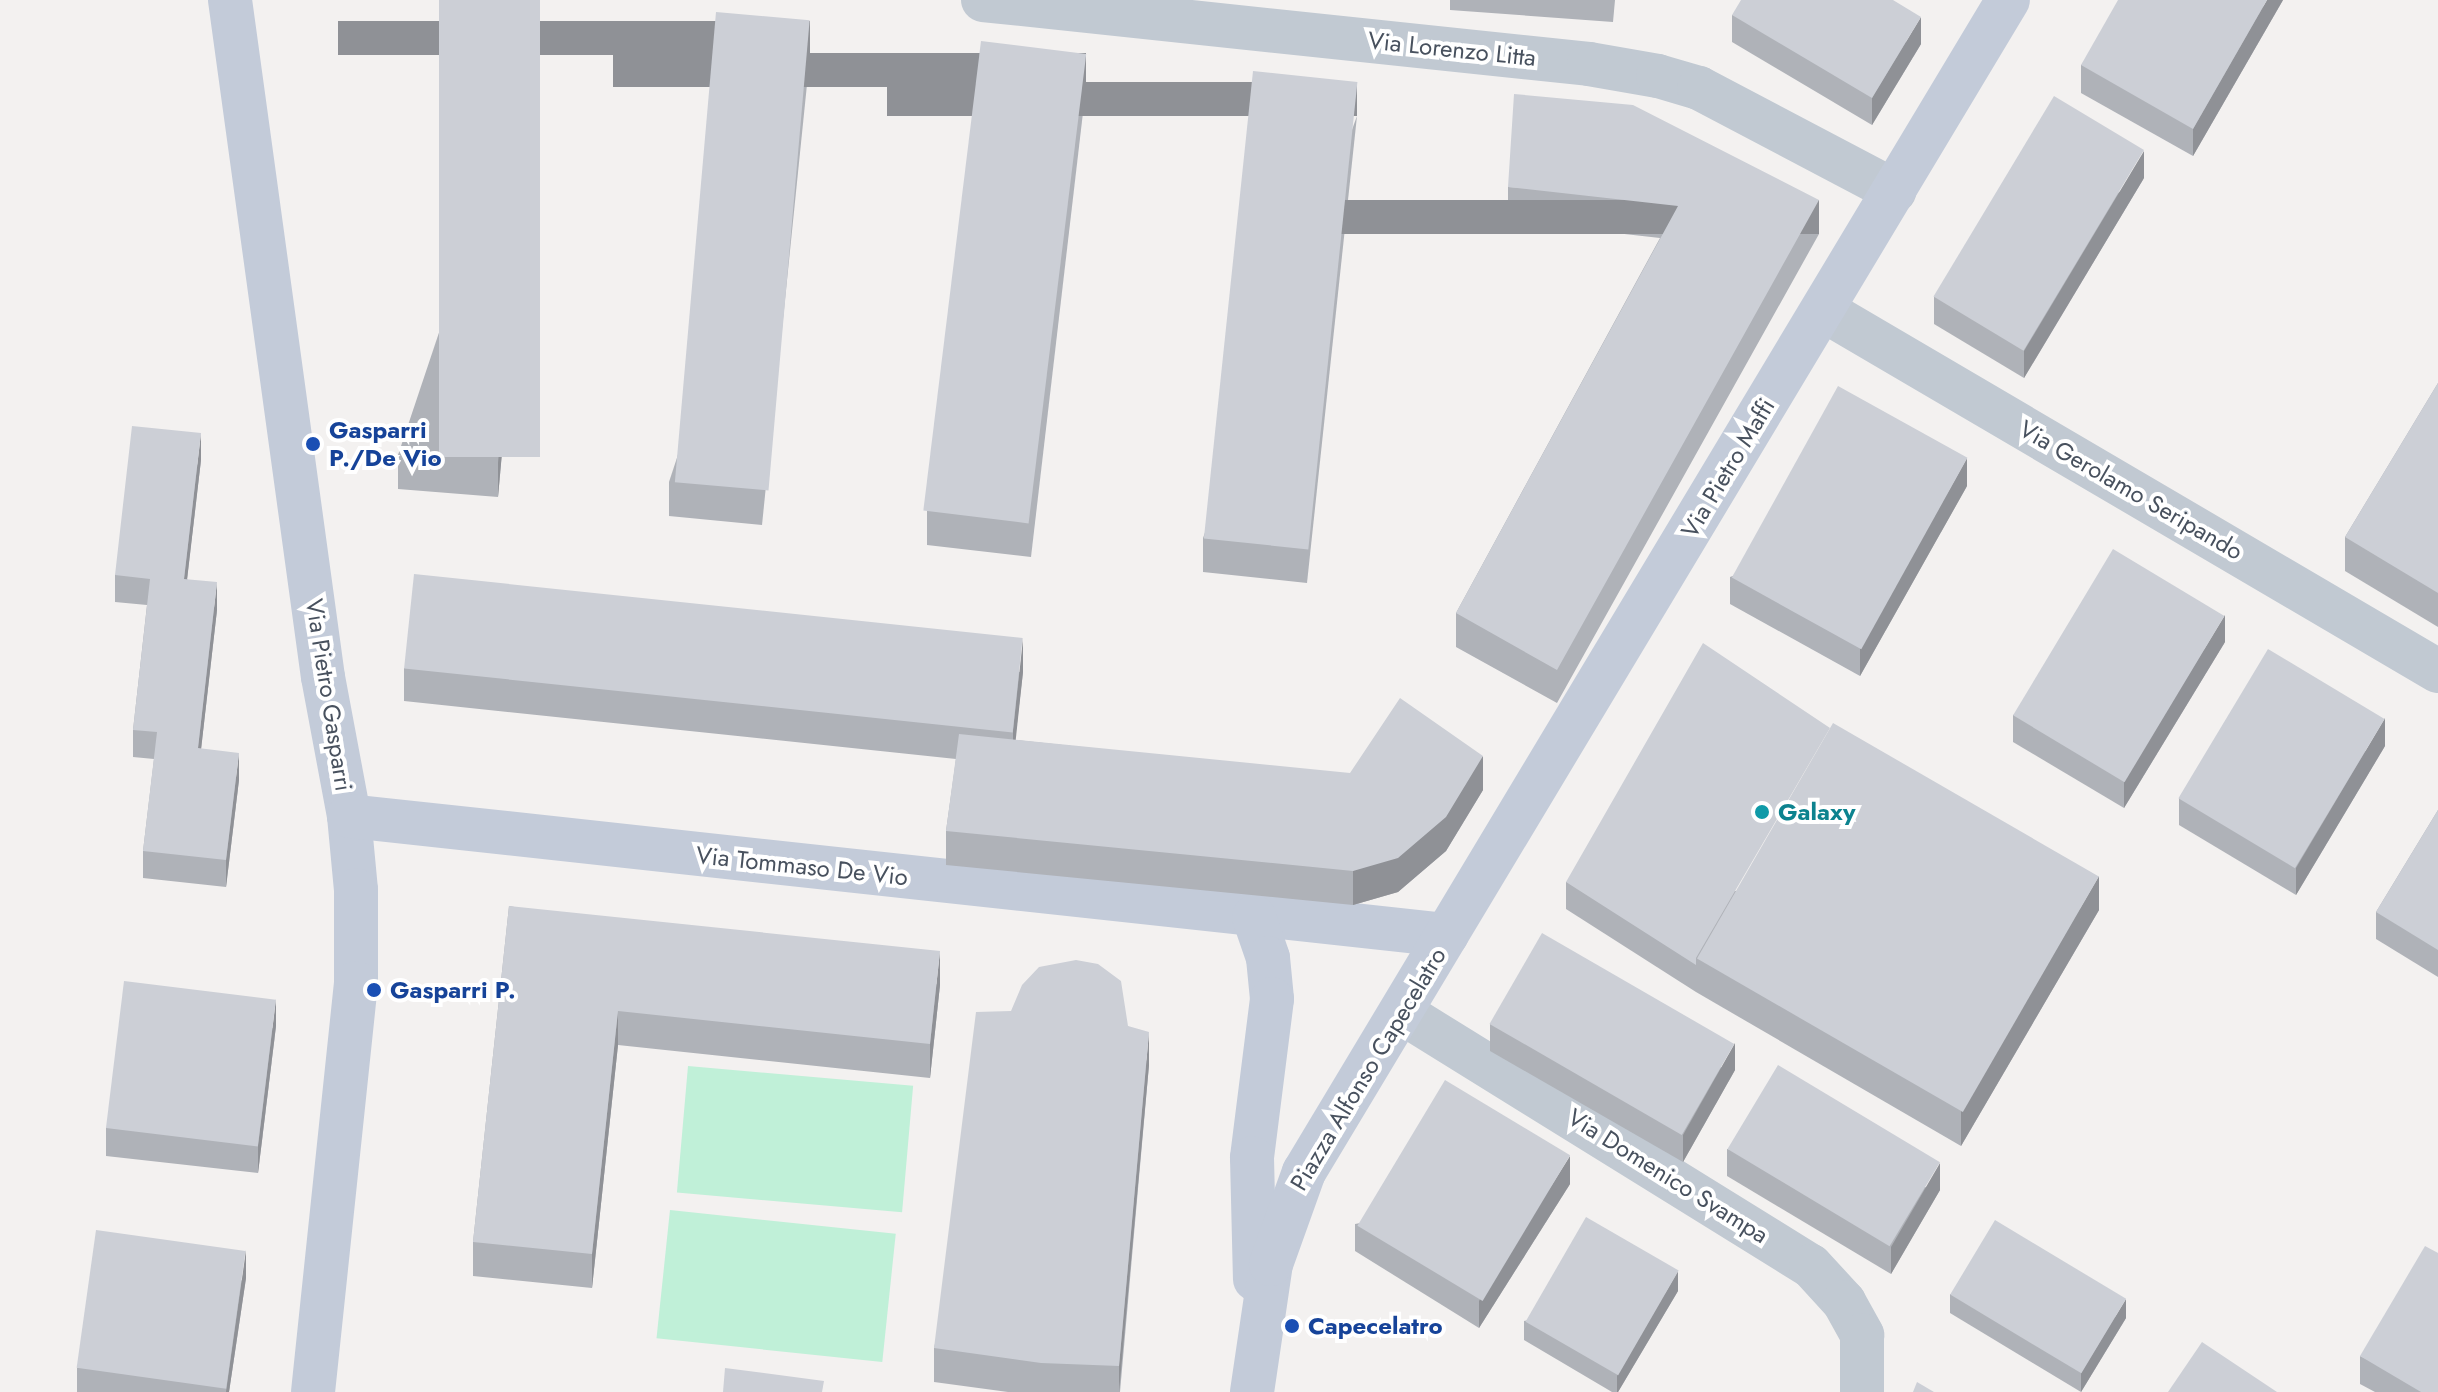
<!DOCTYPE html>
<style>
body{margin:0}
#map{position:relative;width:2438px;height:1392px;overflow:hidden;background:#f3f1f0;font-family:Jost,sans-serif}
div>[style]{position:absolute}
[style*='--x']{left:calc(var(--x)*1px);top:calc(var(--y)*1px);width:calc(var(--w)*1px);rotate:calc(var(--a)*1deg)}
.green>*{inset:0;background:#c0f0d8;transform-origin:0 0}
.street>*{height:44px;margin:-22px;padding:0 22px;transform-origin:22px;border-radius:22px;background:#c1c9d2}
.secondary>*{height:44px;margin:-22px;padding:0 22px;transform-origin:22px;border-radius:22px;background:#c3cbd9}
.wall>*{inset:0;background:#afb2b8}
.shaded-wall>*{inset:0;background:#8f9196;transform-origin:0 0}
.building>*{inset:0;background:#cccfd6;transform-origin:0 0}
.dots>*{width:22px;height:22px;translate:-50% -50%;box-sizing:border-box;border:4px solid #fff;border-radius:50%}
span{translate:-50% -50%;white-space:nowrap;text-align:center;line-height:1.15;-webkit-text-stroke:8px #fff;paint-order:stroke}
.street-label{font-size:24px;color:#48515e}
.transit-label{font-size:24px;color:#164399;font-weight:700}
.left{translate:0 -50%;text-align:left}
.culture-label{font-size:24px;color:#0d838f;font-weight:700}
</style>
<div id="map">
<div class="green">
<div style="left:688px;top:1066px;width:226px;height:127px;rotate:5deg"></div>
<div style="left:670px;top:1210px;width:227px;height:129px;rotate:6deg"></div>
</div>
<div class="street">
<div style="--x:983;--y:0;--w:609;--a:6.03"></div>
<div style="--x:1589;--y:64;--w:70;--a:9.9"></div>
<div style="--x:1658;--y:76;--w:43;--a:16.3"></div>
<div style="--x:1699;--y:88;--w:221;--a:27.8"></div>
<div style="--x:1823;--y:310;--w:713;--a:30.41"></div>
<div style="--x:1401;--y:1012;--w:482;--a:31.8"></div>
<div style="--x:1811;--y:1266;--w:49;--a:47.5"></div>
<div style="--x:1844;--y:1302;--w:38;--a:61"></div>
<div style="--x:1862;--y:1335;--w:57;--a:90"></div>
</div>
<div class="secondary">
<div style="--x:230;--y:0;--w:683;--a:82.18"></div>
<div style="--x:323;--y:677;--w:141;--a:79.4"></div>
<div style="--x:349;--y:816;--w:74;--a:84.6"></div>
<div style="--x:356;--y:890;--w:93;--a:90"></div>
<div style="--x:356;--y:983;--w:411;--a:96"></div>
<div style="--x:349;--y:816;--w:1104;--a:6.19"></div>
<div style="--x:1254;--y:917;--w:43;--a:71.1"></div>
<div style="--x:1268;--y:958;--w:41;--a:84.4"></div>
<div style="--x:1272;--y:999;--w:160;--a:97.2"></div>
<div style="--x:1252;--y:1158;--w:121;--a:88.6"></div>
<div style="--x:1252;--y:1392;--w:129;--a:-81.6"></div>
<div style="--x:1271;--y:1264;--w:98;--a:-70.3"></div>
<div style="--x:1304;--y:1172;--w:1367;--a:-59.01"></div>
</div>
<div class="wall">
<div style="clip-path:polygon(1450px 0,1615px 0,1613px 22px,1450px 10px)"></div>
<div style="clip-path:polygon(2283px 0,2193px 156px,2081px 93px,2081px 65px)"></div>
<div style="clip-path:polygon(1732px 15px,1921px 44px,1872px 125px,1732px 42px)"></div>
<div style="clip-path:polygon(540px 31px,498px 497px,398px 489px,398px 455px)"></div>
<div style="clip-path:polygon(810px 55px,762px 525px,669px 516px,669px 482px)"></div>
<div style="clip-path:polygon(1086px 87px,1031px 557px,927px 545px,927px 511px)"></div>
<div style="clip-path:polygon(1357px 116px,1307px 583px,1203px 572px,1203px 538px)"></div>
<div style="clip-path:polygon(2144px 178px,2024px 378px,1934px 324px,1934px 297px)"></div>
<div style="clip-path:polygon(1508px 187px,1819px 200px,1819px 234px,1557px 703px,1456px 647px,1456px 613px,1660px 238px,1508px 221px)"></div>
<div style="clip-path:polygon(2438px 383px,2438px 627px,2345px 571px,2345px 537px)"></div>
<div style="clip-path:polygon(201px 460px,187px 579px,217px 610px,201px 749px,239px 780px,226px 887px,143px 878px,143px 851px,154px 759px,133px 757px,133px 730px,147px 605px,115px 602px,115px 575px)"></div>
<div style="clip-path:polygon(1967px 486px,1860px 676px,1730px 604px,1730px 577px)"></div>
<div style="clip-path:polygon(2225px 642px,2124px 808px,2013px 742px,2013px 715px)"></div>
<div style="clip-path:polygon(404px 668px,1023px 672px,1015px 740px,1483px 790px,1446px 851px,1398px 892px,1353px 905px,946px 865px,946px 831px,956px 759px,404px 701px)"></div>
<div style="clip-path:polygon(2385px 746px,2296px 895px,2179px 825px,2179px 798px)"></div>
<div style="clip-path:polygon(2438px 810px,2438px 977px,2376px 939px,2376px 912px)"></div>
<div style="clip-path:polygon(1566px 882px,2099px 910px,1961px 1146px,1696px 992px,1566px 909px)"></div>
<div style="clip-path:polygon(509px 906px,940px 985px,930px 1078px,618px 1045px,592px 1288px,473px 1276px,473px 1242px)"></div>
<div style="clip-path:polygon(1011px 1011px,1128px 1026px,1149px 1065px,1120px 1392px,1008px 1392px,934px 1382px,934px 1348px)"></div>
<div style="clip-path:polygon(1490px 1024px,1735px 1070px,1683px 1162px,1490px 1051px)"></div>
<div style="clip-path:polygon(276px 1026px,258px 1173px,106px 1156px,106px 1128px)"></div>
<div style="clip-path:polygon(1727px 1149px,1940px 1190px,1891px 1274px,1727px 1176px)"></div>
<div style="clip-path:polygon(1570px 1184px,1479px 1328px,1355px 1251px,1355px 1224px)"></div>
<div style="clip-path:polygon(246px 1278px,229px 1392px,77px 1392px,77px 1368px)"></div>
<div style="clip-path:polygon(1678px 1291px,1618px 1392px,1612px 1392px,1524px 1340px,1524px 1321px)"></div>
<div style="clip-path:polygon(1950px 1294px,2126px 1318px,2081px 1392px,1950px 1313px)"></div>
<div style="clip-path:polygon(2360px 1356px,2438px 1392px,2375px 1392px,2360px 1384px)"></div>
</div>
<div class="shaded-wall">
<div style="clip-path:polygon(540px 0,540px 31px,498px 497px,498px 463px)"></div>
<div style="clip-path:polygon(2267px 0,2283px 0,2193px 156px,2193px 129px)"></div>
<div style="clip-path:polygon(1921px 17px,1921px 44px,1872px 125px,1872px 98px)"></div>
<div style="left:810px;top:21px;width:34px;height:472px;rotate:90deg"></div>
<div style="left:1086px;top:53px;width:34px;height:473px;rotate:90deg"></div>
<div style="left:1357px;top:82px;width:34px;height:470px;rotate:90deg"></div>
<div style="clip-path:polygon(2144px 151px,2144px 178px,2024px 378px,2024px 351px)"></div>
<div style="left:1819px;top:200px;width:34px;height:538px;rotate:90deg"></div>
<div style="clip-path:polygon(201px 433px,201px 460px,184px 606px,184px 579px)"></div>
<div style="clip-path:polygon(1967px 458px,1967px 486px,1860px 676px,1860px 649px)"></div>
<div style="clip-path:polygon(217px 582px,217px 610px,198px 776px,198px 748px)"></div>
<div style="clip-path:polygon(2225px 615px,2225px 642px,2124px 808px,2124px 781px)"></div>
<div style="clip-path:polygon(1023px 639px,1023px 672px,1013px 765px,1013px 731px)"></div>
<div style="clip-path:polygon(2385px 718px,2385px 746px,2296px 895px,2296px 868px)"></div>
<div style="clip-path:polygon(239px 753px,239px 780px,226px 887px,226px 860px)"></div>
<div style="clip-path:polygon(1483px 756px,1483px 790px,1446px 851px,1398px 892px,1353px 905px,1353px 871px)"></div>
<div style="clip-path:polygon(2099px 876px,2099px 910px,1961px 1146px,1961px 1112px)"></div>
<div style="clip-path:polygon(940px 951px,940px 985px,930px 1078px,930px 1044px)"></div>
<div style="clip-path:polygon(276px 999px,276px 1026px,258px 1173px,258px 1146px)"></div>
<div style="clip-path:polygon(618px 1011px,618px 1045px,592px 1288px,592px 1254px)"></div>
<div style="clip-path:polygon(1149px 1032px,1149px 1065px,1119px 1392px,1119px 1366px)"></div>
<div style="clip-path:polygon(1735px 1043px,1735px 1070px,1683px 1162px,1683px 1135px)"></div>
<div style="clip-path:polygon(1570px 1156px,1570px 1184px,1479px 1328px,1479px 1301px)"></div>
<div style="clip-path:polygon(1940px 1163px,1940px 1190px,1891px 1274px,1891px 1247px)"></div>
<div style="clip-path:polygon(246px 1250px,246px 1278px,229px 1392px,226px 1392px)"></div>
<div style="clip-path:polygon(1678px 1271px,1678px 1291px,1618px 1392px,1617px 1392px,1617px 1376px)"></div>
<div style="clip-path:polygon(2126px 1299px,2126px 1318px,2081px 1392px,2081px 1373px)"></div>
</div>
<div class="building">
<div style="left:439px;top:0;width:101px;height:457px"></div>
<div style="clip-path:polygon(1741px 0,1893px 0,1921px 17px,1872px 98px,1732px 15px)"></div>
<div style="clip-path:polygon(2118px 0,2267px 0,2193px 129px,2081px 65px)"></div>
<div style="left:716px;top:12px;width:94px;height:472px;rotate:5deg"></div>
<div style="left:981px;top:41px;width:106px;height:473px;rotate:7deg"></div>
<div style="left:1253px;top:71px;width:105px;height:470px;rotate:6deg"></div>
<div style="clip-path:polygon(1514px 94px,1633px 105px,1819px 200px,1557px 670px,1456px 613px,1678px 206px,1508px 187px)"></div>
<div style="left:2054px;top:96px;width:105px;height:234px;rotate:31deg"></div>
<div style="clip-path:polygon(2438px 383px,2438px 593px,2345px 537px)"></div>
<div style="left:1838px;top:386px;width:148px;height:219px;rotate:29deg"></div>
<div style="clip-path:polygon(132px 426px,201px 433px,184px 579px,217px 582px,198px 748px,239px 753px,226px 860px,143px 851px,157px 732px,133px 730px,150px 579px,115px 575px)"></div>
<div style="left:2113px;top:549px;width:130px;height:194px;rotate:31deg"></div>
<div style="left:414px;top:574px;width:612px;height:95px;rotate:6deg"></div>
<div style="clip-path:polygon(1703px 643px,1830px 728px,1696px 958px,1696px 965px,1566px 882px)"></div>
<div style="left:2268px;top:649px;width:136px;height:174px;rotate:31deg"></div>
<div style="clip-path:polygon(1400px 698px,1483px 756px,1446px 817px,1398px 858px,1353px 871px,946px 831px,959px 734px,1350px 773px)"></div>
<div style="left:1833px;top:723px;width:307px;height:272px;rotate:30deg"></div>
<div style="clip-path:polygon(2438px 810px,2438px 950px,2376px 912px)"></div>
<div style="clip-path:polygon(509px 906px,940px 951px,930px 1044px,618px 1011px,592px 1254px,473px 1242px)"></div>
<div style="left:1542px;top:933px;width:222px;height:105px;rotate:30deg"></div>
<div style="clip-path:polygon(1076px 960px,1098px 964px,1121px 981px,1128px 1026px,1149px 1032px,1119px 1366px,1041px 1363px,934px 1348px,976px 1012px,1011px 1011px,1022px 985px,1039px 967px)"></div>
<div style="left:124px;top:981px;width:153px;height:148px;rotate:7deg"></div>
<div style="left:1778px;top:1065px;width:189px;height:98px;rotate:31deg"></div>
<div style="left:1445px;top:1080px;width:146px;height:170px;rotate:31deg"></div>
<div style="left:1586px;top:1217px;width:107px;height:121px;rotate:30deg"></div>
<div style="left:1995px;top:1220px;width:153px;height:87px;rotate:31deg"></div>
<div style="left:96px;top:1230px;width:151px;height:139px;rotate:8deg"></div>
<div style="clip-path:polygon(2425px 1246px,2438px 1253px,2438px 1392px,2421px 1392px,2360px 1356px)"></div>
<div style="clip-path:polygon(2202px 1342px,2277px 1392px,2168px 1392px)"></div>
<div style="clip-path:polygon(725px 1368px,824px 1381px,822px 1392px,723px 1392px)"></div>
<div style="clip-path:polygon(1917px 1382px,1934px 1392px,1913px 1392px)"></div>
</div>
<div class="dots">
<div style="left:313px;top:444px;background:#1a4fb4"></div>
<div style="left:1762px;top:812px;background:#0f9aa8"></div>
<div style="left:374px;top:990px;background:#1a4fb4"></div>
<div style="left:1292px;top:1326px;background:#1a4fb4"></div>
</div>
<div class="street-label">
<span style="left:1452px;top:49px;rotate:6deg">Via Lorenzo Litta</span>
<span style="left:1728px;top:468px;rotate:-59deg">Via Pietro Maffi</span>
<span style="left:2131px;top:490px;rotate:30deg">Via Gerolamo Seripando</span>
<span style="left:329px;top:695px;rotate:81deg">Via Pietro Gasparri</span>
<span style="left:802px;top:866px;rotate:6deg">Via Tommaso De Vio</span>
<span style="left:1368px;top:1069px;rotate:-59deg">Piazza Alfonso Capecelatro</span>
<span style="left:1668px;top:1176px;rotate:32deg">Via Domenico Svampa</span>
</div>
<div class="transit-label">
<span class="left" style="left:329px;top:444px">Gasparri<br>P./De Vio</span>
<span class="left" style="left:390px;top:990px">Gasparri P.</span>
<span class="left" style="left:1308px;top:1326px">Capecelatro</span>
</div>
<div class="culture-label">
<span class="left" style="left:1778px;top:812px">Galaxy</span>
</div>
</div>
